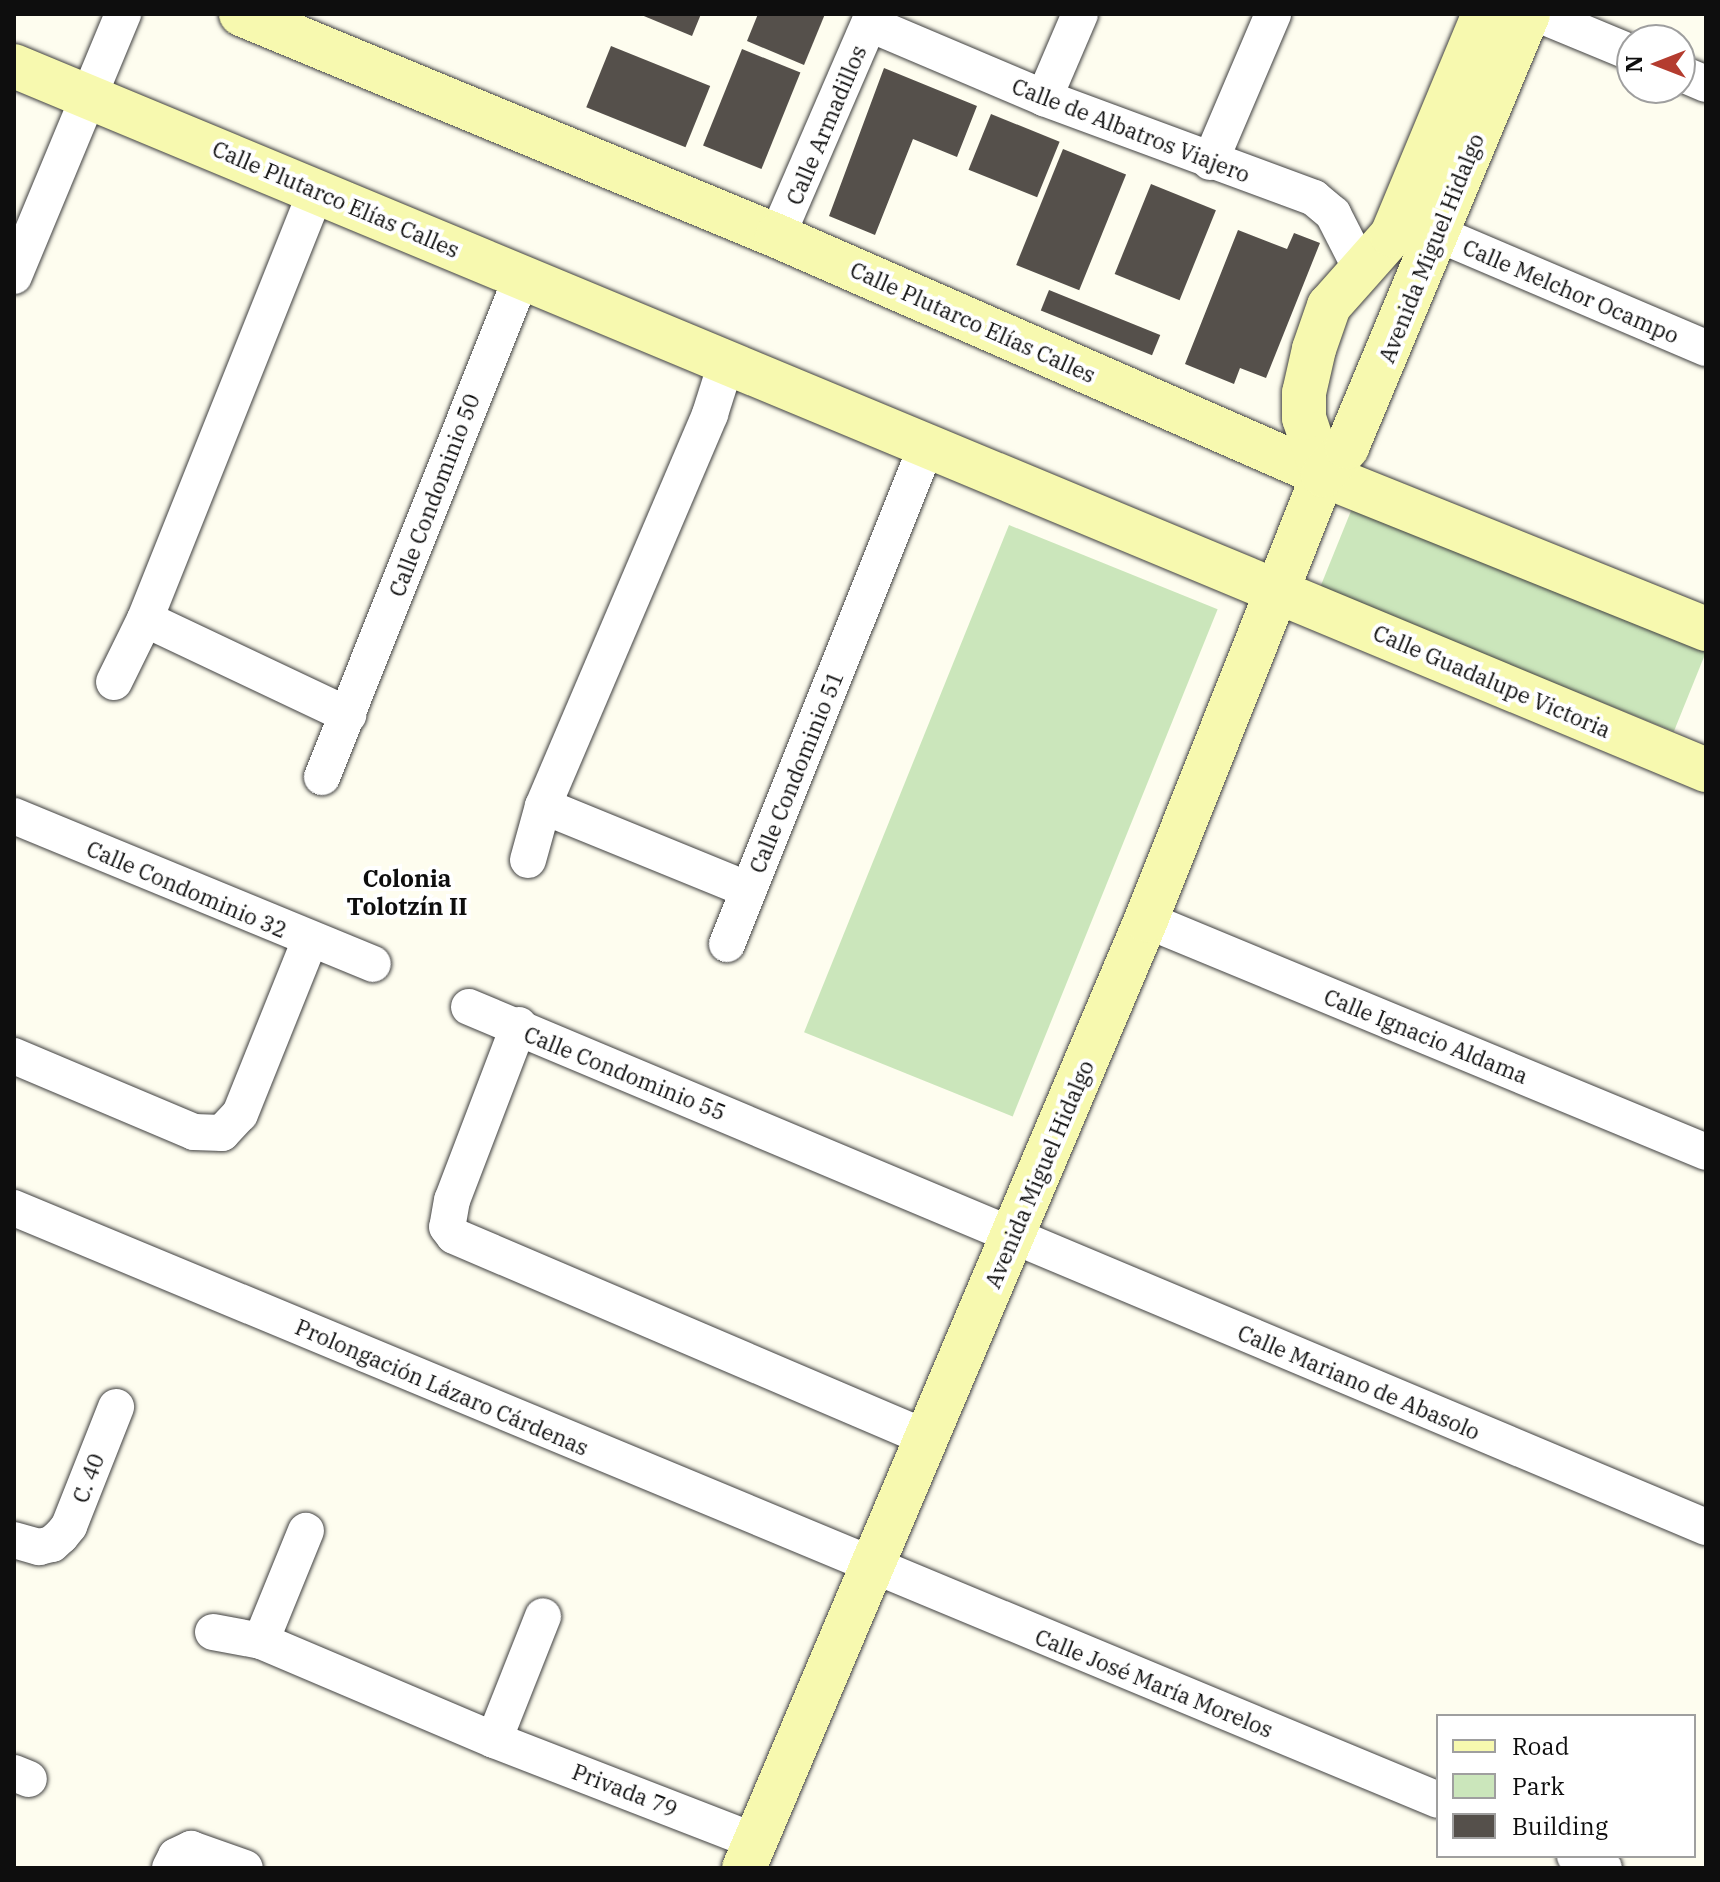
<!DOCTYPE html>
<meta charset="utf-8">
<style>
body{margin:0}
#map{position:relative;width:1720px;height:1882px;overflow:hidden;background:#fefdef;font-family:"IBM Plex Serif",serif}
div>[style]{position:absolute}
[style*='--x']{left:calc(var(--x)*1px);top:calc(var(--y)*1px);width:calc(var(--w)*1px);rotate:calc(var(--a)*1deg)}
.green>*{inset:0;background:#cbe6bb;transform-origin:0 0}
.building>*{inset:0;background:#55504b;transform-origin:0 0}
.roads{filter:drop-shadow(0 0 2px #414141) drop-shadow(0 0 2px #414141)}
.street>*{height:36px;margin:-18px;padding:0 18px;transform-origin:18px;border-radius:18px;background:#fff}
.secondary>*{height:44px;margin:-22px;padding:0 22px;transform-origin:22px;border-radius:22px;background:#f7f9af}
span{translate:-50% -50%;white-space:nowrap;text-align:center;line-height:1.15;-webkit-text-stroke:8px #fff;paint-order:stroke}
.street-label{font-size:22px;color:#0e0e0e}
.neighbourhood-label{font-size:24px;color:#0e0e0e;font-weight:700}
.frame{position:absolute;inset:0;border:16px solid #0e0e0e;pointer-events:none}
.legend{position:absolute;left:1436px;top:1714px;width:260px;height:144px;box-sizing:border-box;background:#fff;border:2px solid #9f9f9f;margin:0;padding:10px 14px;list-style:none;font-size:24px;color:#0e0e0e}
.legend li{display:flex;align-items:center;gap:16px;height:40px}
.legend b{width:40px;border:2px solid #9f9f9f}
.north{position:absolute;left:1616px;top:24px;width:80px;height:80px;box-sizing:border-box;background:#fff;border:2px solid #9f9f9f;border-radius:50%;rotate:270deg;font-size:22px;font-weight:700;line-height:32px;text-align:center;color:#0e0e0e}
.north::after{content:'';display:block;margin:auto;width:28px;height:36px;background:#b43c2f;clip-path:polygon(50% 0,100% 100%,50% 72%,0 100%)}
</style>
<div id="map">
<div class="green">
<div style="left:1353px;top:506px;width:382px;height:89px;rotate:22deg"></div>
<div style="left:1009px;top:525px;width:225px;height:547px;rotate:22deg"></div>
</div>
<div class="building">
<div style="clip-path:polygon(639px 14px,701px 14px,692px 36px)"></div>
<div style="clip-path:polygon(758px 14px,825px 14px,804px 65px,747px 41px)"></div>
<div style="left:611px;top:46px;width:107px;height:66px;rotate:22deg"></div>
<div style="left:742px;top:49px;width:63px;height:104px;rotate:22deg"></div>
<div style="clip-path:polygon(884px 68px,977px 106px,957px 157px,913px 139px,875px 235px,829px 216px)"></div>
<div style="left:991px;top:114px;width:74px;height:60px;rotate:22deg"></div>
<div style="left:1063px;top:149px;width:68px;height:125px;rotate:22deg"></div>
<div style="left:1151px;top:184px;width:70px;height:97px;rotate:22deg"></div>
<div style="clip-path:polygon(1238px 230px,1287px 249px,1294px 233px,1320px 243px,1266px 378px,1240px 368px,1234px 384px,1185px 364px)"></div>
<div style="left:1049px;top:290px;width:120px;height:22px;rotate:22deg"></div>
</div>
<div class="roads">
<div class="street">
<div style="--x:1538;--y:14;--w:102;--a:22.5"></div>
<div style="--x:870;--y:24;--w:189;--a:23"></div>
<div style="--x:1044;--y:98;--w:288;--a:20.3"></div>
<div style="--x:1314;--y:198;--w:25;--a:40"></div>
<div style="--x:1333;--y:214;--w:62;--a:63"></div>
<div style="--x:1680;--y:73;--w:28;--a:23"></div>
<div style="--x:1044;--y:98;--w:91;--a:-66.8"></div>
<div style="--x:1210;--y:162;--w:161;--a:-66.9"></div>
<div style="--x:1436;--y:233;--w:293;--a:23.1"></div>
<div style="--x:777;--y:236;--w:242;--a:-66.6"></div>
<div style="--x:14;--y:276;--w:284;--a:-67.4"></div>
<div style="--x:145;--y:619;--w:225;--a:25.3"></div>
<div style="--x:114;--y:682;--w:70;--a:-63.8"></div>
<div style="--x:145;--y:619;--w:461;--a:-68.2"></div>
<div style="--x:322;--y:777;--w:539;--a:-68.24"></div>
<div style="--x:543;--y:806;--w:222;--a:22.2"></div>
<div style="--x:14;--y:816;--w:388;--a:22.4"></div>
<div style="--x:528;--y:860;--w:56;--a:-74.5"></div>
<div style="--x:543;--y:806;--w:426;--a:-66.9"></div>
<div style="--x:710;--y:414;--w:52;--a:-72.3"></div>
<div style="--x:1146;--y:920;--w:606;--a:22.5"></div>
<div style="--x:727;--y:944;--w:535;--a:-68.18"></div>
<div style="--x:469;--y:1007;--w:1342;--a:22.8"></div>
<div style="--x:519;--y:1025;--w:187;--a:110.9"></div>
<div style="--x:452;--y:1200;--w:27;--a:100"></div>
<div style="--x:447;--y:1227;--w:11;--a:52"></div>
<div style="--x:454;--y:1236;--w:514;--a:23.13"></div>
<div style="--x:14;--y:1056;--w:195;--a:22.9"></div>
<div style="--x:194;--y:1132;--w:28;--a:2"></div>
<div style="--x:222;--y:1133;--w:26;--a:-47"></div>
<div style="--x:240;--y:1114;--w:188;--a:-68.1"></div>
<div style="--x:14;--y:1208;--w:1542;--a:22.57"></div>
<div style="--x:14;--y:1540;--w:26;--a:16"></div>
<div style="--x:39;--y:1547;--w:13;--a:-13"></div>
<div style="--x:52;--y:1544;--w:12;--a:-42"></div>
<div style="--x:61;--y:1536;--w:13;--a:-51"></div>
<div style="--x:69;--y:1526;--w:128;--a:-68.4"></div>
<div style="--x:213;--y:1632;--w:49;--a:10.6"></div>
<div style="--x:261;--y:1641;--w:253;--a:23"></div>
<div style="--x:494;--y:1740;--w:280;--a:21.2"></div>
<div style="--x:261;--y:1641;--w:119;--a:-67.8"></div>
<div style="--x:494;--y:1740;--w:133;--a:-68.4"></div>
<div style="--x:14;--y:1773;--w:16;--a:22"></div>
<div style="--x:1575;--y:1856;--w:31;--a:22"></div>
<div style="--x:170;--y:1868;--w:13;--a:-63"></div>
<div style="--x:176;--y:1856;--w:17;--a:-25"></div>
<div style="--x:191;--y:1849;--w:57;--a:19.4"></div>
</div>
<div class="secondary">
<div style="--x:241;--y:14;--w:580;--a:22.5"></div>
<div style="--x:777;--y:236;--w:596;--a:23.64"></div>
<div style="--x:1323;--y:475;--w:413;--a:21.9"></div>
<div style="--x:14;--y:66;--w:1833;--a:22.59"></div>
<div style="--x:1323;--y:475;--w:60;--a:-108.4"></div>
<div style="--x:1304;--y:418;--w:25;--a:-90"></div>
<div style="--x:1304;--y:393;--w:45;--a:-77.2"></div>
<div style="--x:1314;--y:349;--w:46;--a:-70.8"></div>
<div style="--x:1329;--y:306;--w:95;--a:-48.4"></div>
<div style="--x:1392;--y:235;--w:239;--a:-67.4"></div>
<div style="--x:744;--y:1868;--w:1030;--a:-67.02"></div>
<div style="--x:1146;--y:920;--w:479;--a:-68.3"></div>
<div style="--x:1323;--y:475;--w:37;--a:-49"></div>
<div style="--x:1347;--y:447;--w:469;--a:-67.3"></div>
</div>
</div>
<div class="street-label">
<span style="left:826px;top:125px;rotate:-67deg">Calle Armadillos</span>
<span style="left:1131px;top:130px;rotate:21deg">Calle de Albatros Viajero</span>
<span style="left:336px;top:199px;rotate:23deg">Calle Plutarco Elías Calles</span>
<span style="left:1431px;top:248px;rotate:-68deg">Avenida Miguel Hidalgo</span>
<span style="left:1571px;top:291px;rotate:23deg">Calle Melchor Ocampo</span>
<span style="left:973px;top:322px;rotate:24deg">Calle Plutarco Elías Calles</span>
<span style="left:434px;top:495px;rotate:-69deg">Calle Condominio 50</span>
<span style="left:1492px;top:681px;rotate:23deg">Calle Guadalupe Victoria</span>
<span style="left:796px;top:772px;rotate:-68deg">Calle Condominio 51</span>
<span style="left:187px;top:889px;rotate:23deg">Calle Condominio 32</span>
<span style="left:1426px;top:1036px;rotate:22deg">Calle Ignacio Aldama</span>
<span style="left:625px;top:1073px;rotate:22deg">Calle Condominio 55</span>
<span style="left:1039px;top:1174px;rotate:-67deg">Avenida Miguel Hidalgo</span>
<span style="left:1359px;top:1382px;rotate:23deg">Calle Mariano de Abasolo</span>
<span style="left:442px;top:1387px;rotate:23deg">Prolongación Lázaro Cárdenas</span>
<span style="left:88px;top:1478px;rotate:-69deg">C. 40</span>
<span style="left:1154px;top:1683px;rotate:22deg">Calle José María Morelos</span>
<span style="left:625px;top:1790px;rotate:21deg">Privada 79</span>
</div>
<div class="neighbourhood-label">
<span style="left:407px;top:893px">Colonia<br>Tolotzín II</span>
</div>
<div class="frame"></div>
<ul class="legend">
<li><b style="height:10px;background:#f7f9af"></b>Road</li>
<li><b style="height:22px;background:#cbe6bb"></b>Park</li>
<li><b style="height:22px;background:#55504b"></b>Building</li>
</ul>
<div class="north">N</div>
</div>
